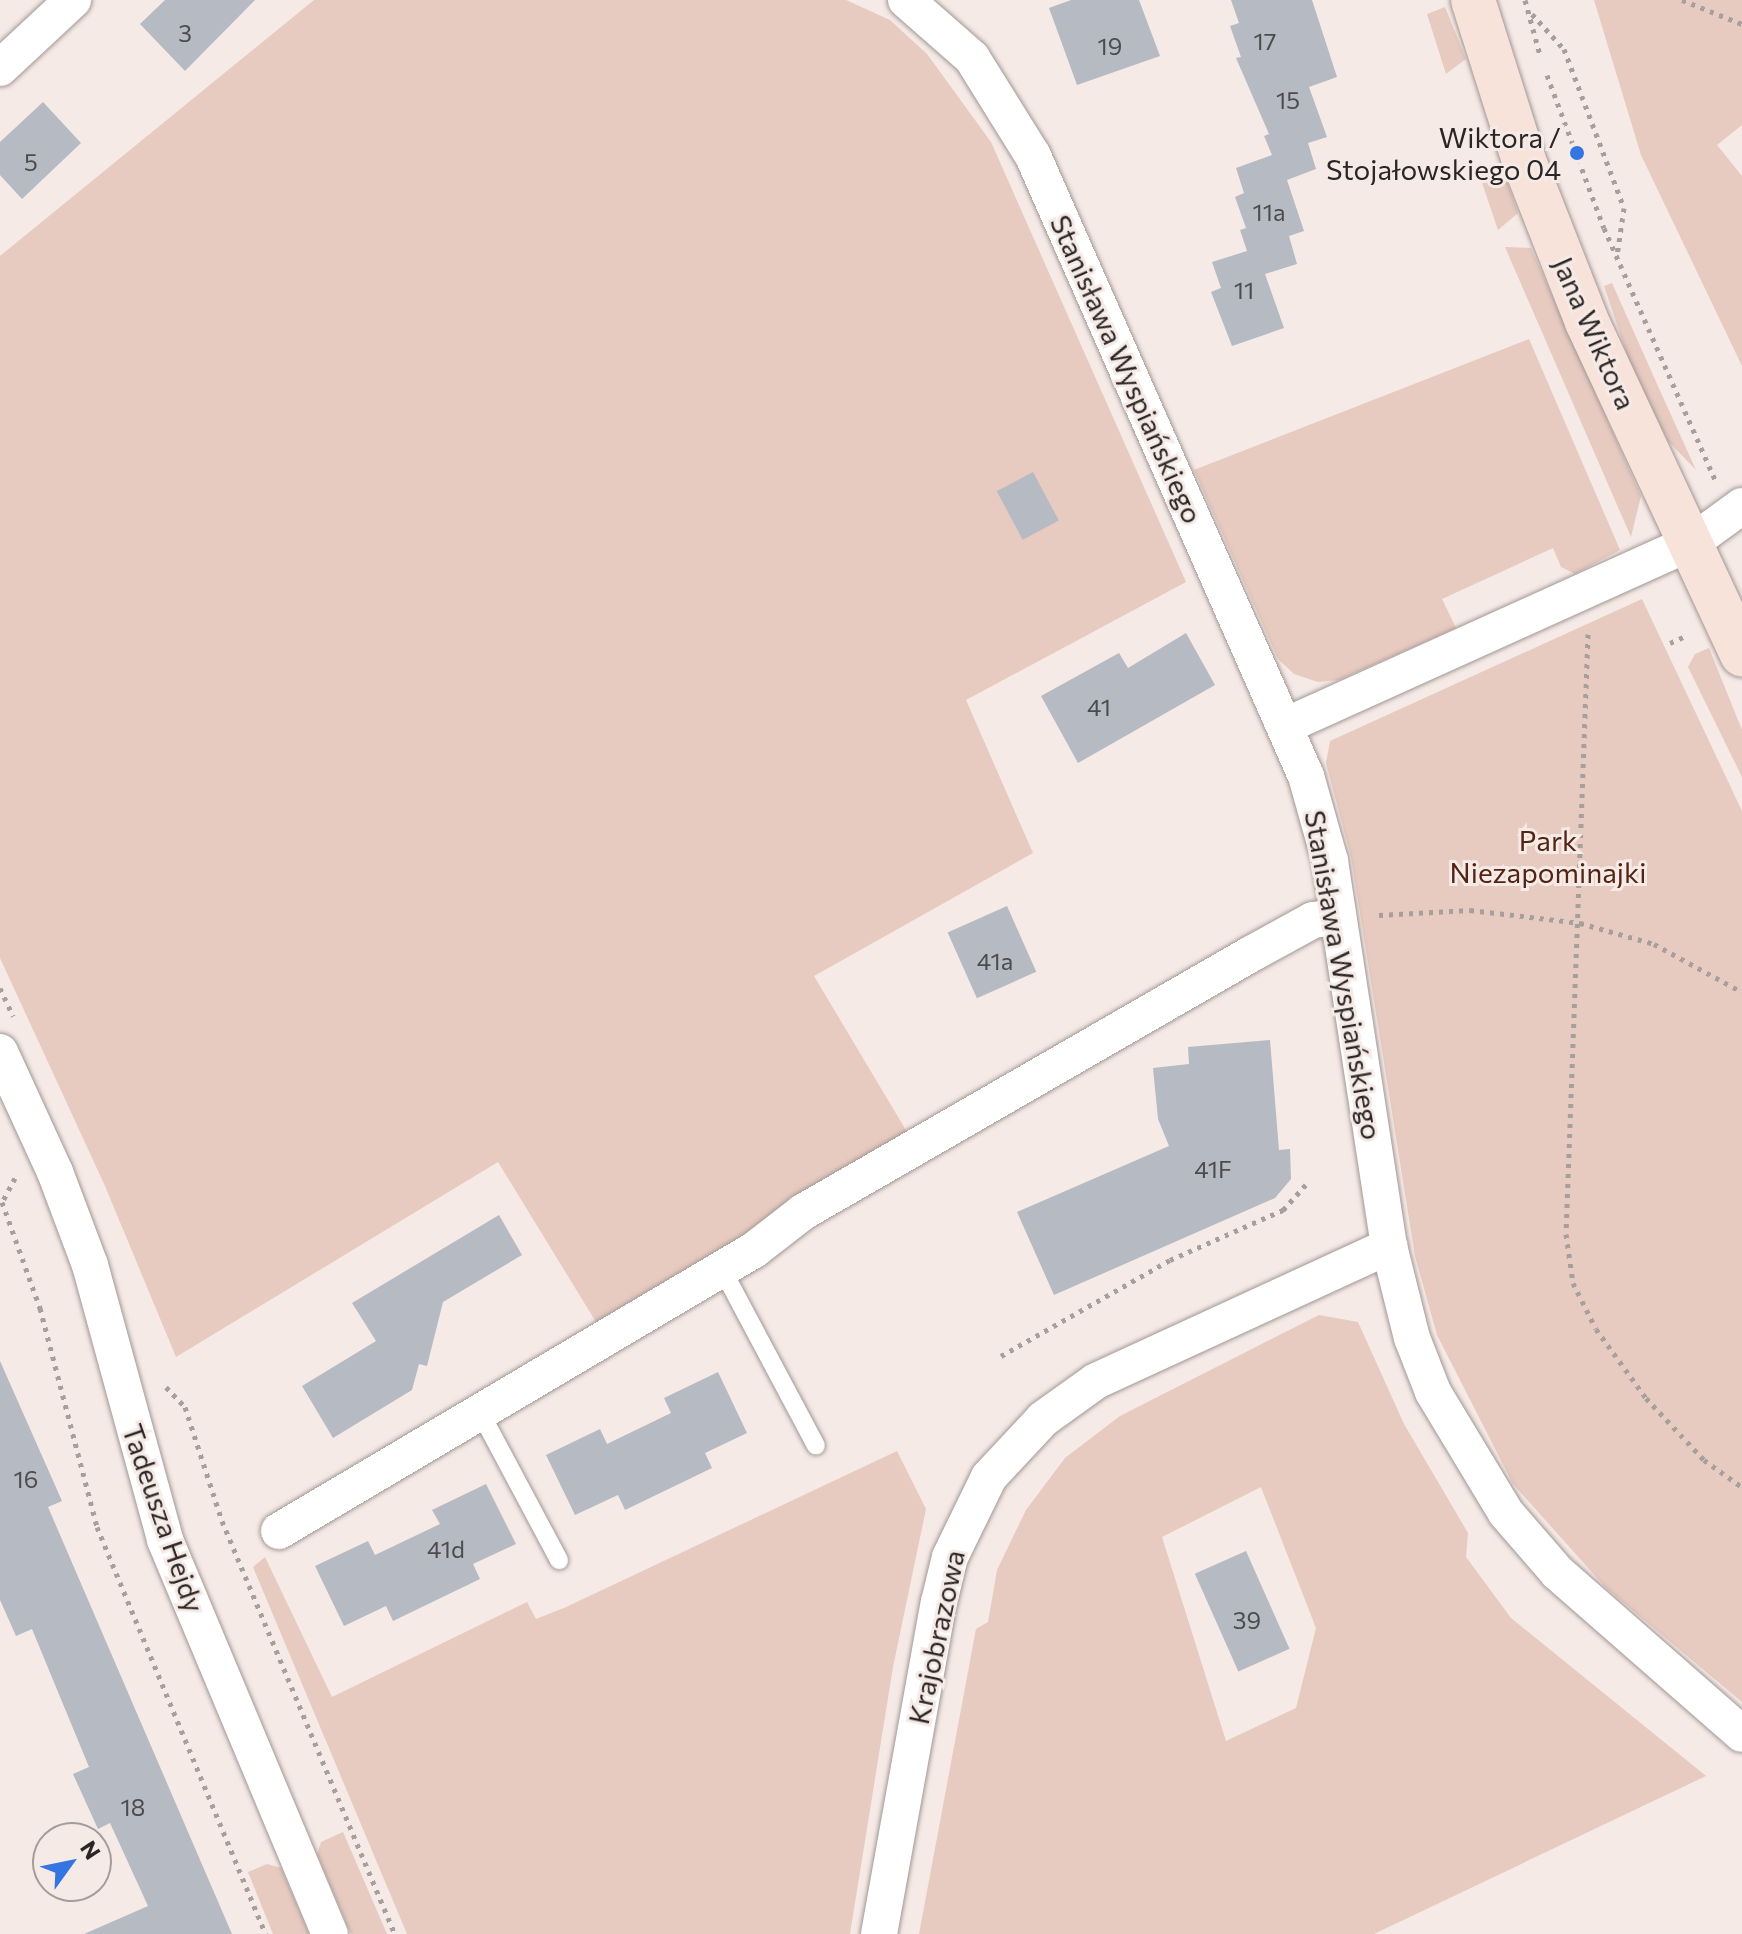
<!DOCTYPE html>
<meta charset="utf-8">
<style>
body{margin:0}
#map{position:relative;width:1742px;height:1934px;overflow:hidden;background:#f5eae6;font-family:Commissioner,sans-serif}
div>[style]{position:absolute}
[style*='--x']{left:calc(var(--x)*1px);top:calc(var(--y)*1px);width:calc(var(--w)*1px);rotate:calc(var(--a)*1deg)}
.green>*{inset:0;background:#e7cac0}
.building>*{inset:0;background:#b5bac3;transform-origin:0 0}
.path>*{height:5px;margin-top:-2.5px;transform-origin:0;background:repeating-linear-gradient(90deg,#a79f9c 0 4px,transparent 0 10px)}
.roads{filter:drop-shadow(0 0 2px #a19794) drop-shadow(0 0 2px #a19794)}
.lane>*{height:18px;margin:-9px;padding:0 9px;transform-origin:9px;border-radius:9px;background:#fff}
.street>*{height:36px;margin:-18px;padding:0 18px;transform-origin:18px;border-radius:18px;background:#fff}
.secondary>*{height:44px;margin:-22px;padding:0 22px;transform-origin:22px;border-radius:22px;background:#f8e3db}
.dots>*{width:22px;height:22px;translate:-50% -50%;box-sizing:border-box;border:4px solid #f5eae6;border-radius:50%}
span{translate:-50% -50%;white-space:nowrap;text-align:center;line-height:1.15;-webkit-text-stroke:6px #f5eae6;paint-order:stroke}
.number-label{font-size:24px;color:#4e4b4c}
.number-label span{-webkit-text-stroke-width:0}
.poi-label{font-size:28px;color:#2b2625}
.right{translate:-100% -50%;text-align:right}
.street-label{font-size:28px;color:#2b2625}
.park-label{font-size:28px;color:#512414}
.north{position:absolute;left:32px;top:1822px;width:80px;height:80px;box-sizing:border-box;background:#f5eae6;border:2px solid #a49c99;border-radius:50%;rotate:57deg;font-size:22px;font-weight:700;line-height:32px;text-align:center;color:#2b2625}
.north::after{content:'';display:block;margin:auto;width:28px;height:36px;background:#3475e2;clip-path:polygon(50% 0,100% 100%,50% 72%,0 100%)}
</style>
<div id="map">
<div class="green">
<div style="clip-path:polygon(314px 0,846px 0,890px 20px,927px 54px,991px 142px,1186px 582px,966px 700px,1033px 853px,814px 976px,910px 1137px,596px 1322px,498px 1162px,176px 1357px,105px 1186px,0 958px,0 256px)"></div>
<div style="clip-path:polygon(1594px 0,1742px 0,1742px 125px,1717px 145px,1742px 176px,1742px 366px,1641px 155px)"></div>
<div style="clip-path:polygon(1445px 7px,1466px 59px,1446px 74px,1427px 14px)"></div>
<div style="clip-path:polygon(1502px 168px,1518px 213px,1498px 230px,1478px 171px)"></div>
<div style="clip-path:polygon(1505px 247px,1531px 248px,1641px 496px,1631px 537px)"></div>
<div style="clip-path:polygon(1612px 283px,1657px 384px,1696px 470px,1668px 441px,1630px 363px,1604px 286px)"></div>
<div style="clip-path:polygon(1529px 339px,1620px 550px,1575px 574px,1561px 567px,1553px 548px,1442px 599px,1456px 628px,1339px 680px,1318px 682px,1294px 674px,1278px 659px,1194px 470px)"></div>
<div style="clip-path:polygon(1642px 599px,1742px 811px,1742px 1702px,1606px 1588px,1513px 1484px,1437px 1335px,1415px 1256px,1351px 857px,1326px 763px,1330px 741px)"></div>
<div style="clip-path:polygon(1709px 648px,1742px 730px,1742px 777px,1688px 667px,1695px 654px)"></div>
<div style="clip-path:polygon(evenodd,1319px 1315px,1358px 1322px,1404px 1424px,1468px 1533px,1466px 1557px,1511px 1618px,1706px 1776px,1374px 1934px,919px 1934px,976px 1629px,988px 1622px,997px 1570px,1026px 1510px,1065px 1458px,1120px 1416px,1319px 1315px,1261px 1487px,1316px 1628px,1296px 1708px,1226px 1741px,1162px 1537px,1261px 1487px)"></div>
<div style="clip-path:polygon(897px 1451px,926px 1509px,893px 1667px,850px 1934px,407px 1934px,253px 1567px,265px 1557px,332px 1697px,527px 1602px,536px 1619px,564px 1608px)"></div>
<div style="clip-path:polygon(343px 1832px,387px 1934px,351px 1934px,317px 1854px,321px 1842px)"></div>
<div style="clip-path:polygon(267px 1864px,281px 1868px,309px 1934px,273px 1934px,248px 1872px)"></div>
</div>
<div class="building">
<div style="clip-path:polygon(165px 0,255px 0,185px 71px,140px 24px)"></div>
<div style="clip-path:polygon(1071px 0,1139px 0,1160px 56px,1077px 85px,1049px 8px)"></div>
<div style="clip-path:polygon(1231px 0,1312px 0,1337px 77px,1309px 87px,1327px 137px,1308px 143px,1316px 169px,1287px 180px,1304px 231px,1289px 236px,1297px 264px,1265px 274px,1284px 328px,1232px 346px,1211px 292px,1221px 288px,1212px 262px,1247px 251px,1240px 230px,1246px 228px,1235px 197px,1244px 193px,1236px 168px,1272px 155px,1264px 136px,1269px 134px,1236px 58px,1241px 57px,1230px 26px,1239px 23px)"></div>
<div style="clip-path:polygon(43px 102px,81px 143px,22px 199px,0 175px,0 142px)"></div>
<div style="left:1033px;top:472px;width:55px;height:41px;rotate:62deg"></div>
<div style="clip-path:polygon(1186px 633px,1215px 685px,1078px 763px,1041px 696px,1119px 653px,1128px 668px)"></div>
<div style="left:1007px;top:906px;width:72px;height:65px;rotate:66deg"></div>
<div style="clip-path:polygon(1270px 1040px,1279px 1150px,1290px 1149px,1291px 1179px,1275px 1198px,1054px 1295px,1017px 1212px,1169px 1146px,1158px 1119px,1153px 1068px,1189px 1064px,1188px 1047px)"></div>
<div style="clip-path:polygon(499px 1215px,522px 1255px,443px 1302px,427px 1366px,419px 1364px,412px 1390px,333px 1438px,302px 1386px,376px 1341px,352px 1303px)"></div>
<div style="clip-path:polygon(0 1361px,62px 1501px,48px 1507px,232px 1934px,84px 1934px,148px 1906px,110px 1823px,98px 1829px,73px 1774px,89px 1767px,32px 1629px,16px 1636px,0 1600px)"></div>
<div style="clip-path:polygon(718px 1372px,747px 1433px,705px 1453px,712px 1468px,625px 1510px,618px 1495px,575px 1515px,546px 1455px,600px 1429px,607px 1444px,671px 1413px,664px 1398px)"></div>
<div style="clip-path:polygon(486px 1484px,516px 1544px,473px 1564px,480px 1579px,393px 1621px,386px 1606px,344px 1626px,315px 1566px,368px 1541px,375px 1555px,440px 1524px,432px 1510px)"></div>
<div style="left:1246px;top:1551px;width:107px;height:56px;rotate:66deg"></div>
</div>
<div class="path">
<div style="--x:1525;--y:0;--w:57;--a:74.7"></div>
<div style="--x:1682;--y:0;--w:65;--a:21.8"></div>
<div style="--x:1532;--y:14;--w:47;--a:47.6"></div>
<div style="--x:1564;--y:49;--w:170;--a:69.3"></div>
<div style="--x:1624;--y:208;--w:49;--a:98.3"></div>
<div style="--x:1547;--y:75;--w:163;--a:69.6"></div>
<div style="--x:1604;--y:228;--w:275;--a:66.2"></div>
<div style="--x:1588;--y:634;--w:600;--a:92.1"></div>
<div style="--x:1566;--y:1234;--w:49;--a:81.9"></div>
<div style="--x:1573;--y:1283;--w:51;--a:63.4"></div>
<div style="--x:1596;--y:1329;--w:85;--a:54.1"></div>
<div style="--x:1646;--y:1398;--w:85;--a:46.9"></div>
<div style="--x:1704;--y:1460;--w:47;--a:35.4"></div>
<div style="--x:1670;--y:643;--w:17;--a:-24"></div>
<div style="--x:1379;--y:915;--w:91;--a:-3.1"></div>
<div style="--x:1470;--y:910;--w:111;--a:6.7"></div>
<div style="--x:1580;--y:923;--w:77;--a:15.8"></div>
<div style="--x:1654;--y:944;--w:100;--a:28.6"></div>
<div style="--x:0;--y:988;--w:31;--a:65"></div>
<div style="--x:15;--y:1178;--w:27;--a:118"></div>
<div style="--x:2;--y:1202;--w:113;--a:70.3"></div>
<div style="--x:40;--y:1308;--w:226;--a:75.4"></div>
<div style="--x:97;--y:1527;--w:441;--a:67.5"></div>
<div style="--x:1001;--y:1356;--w:194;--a:-29.6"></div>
<div style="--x:1170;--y:1260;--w:124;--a:-23.9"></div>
<div style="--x:1283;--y:1210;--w:36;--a:-48"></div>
<div style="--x:166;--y:1387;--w:28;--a:46"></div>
<div style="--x:185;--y:1407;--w:120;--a:72"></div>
<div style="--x:222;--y:1521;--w:448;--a:67.3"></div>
</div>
<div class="roads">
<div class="lane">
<div style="--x:722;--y:1269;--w:200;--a:62"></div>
<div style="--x:480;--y:1412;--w:168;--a:61.9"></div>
</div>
<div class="street">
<div style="--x:906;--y:0;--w:88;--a:41.3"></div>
<div style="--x:972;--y:58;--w:115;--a:58.1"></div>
<div style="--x:1033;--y:156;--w:677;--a:66.24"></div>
<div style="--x:1306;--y:776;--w:88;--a:74.2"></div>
<div style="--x:1330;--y:861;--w:389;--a:81.3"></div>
<div style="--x:1389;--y:1246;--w:95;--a:76"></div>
<div style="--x:1412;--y:1338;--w:58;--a:68.7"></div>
<div style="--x:1433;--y:1392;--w:141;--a:58.9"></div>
<div style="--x:1506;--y:1513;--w:79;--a:49.1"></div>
<div style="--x:1558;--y:1573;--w:244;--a:41.2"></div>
<div style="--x:0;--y:68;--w:100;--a:-43"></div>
<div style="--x:1285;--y:726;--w:445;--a:-24.3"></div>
<div style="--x:1691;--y:543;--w:63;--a:-36"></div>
<div style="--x:0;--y:1052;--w:132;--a:65.4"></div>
<div style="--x:55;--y:1172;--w:99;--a:69.4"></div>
<div style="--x:90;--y:1265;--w:285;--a:74.7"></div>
<div style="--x:165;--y:1540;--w:427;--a:67.3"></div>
<div style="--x:279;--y:1531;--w:552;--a:-30.61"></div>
<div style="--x:754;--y:1250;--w:62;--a:-37.8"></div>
<div style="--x:803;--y:1212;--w:517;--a:-29.94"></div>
<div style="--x:1251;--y:954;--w:71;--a:-28.7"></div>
<div style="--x:1313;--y:920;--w:25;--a:-7"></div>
<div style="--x:879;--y:1934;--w:337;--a:-79.8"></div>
<div style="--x:939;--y:1602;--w:46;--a:-76.3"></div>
<div style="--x:950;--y:1557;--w:89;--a:-64"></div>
<div style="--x:989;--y:1477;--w:79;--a:-47"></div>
<div style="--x:1043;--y:1419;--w:65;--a:-35.6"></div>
<div style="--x:1096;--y:1381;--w:323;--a:-24.7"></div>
</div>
<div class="secondary">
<div style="--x:1473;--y:0;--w:169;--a:72.4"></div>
<div style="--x:1524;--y:161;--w:173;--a:68.6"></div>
<div style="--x:1587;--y:322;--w:367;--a:65"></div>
</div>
</div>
<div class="dots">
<div style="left:1577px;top:153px;background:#3475e2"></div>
</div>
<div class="number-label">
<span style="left:185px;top:33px">3</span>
<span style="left:1265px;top:41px">17</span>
<span style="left:1110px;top:46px">19</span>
<span style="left:1288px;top:100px">15</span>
<span style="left:31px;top:162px">5</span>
<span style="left:1269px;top:212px">11a</span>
<span style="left:1244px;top:290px">11</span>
<span style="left:1099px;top:707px">41</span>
<span style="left:995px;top:961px">41a</span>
<span style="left:1213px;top:1169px">41F</span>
<span style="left:26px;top:1479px">16</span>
<span style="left:446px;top:1549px">41d</span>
<span style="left:1247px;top:1620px">39</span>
<span style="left:133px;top:1807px">18</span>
</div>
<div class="poi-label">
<span class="right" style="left:1561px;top:153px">Wiktora /<br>Stojałowskiego 04</span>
</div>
<div class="street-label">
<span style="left:1595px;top:333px;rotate:66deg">Jana Wiktora</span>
<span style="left:1127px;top:369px;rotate:66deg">Stanisława Wyspiańskiego</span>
<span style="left:1344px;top:975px;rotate:80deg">Stanisława Wyspiańskiego</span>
<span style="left:164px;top:1518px;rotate:71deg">Tadeusza Hejdy</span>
<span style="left:936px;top:1637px;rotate:-78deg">Krajobrazowa</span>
</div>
<div class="park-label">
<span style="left:1548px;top:856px">Park<br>Niezapominajki</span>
</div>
<div class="north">N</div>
</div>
